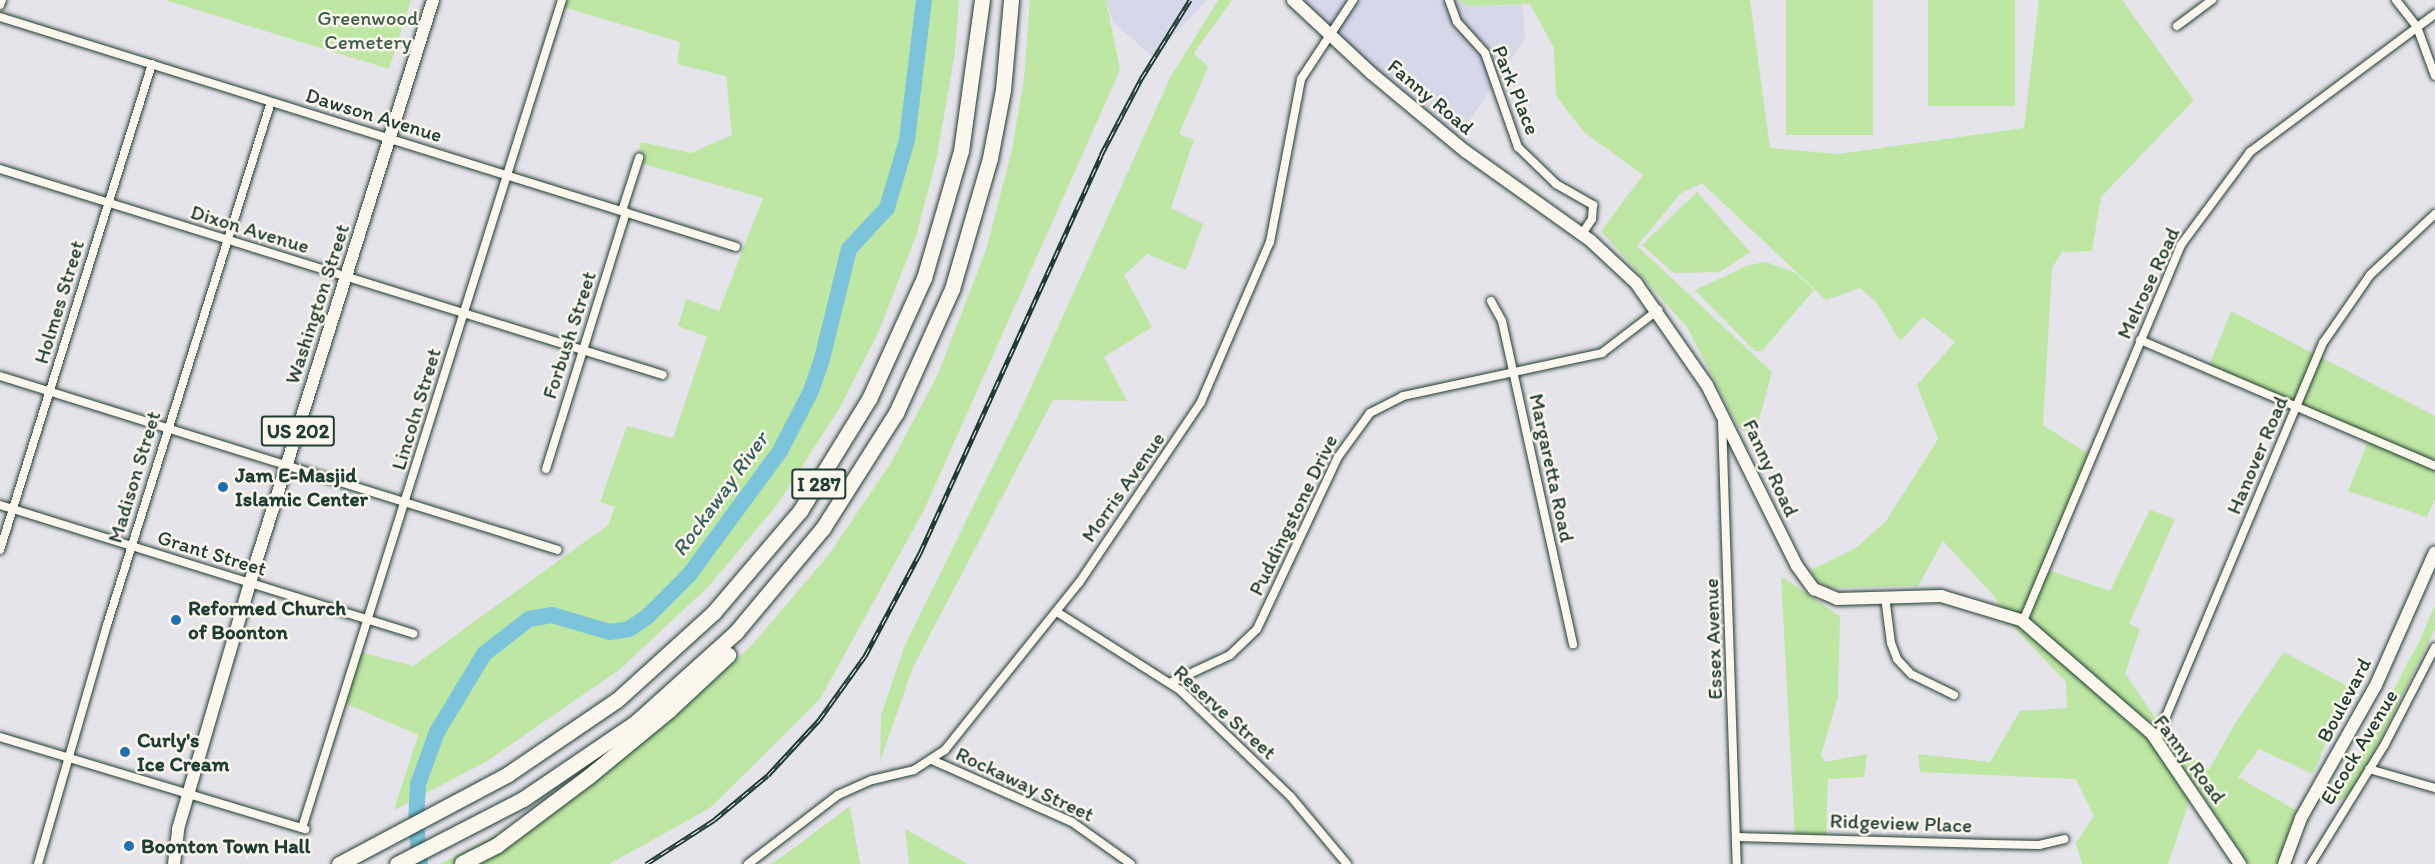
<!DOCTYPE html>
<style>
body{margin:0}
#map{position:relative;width:2435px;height:864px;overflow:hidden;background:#e6e4eb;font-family:Itim,sans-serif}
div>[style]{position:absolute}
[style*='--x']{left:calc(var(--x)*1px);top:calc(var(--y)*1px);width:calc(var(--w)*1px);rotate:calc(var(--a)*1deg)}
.built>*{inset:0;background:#d7d7ea}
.green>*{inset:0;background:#bee7a3;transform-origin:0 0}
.river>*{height:16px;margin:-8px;padding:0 8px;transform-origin:8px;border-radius:8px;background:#7cc4dc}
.roads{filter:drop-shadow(0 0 2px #1f3d34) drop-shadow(0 0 2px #1f3d34)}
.minor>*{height:8px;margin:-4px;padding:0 4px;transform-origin:4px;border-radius:4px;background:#fbf7ec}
.secondary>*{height:12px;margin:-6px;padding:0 6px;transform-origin:6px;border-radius:6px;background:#fbf7ec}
.primary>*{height:12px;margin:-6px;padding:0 6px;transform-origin:6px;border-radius:6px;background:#fbf7ec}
.motorway>*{height:15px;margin:-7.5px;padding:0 7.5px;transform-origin:7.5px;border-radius:7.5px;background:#fbf7ec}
.rail>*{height:5px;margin-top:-2.5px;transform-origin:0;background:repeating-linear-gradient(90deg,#fbf7ec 0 9px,#1f3d34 0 18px);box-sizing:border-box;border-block:2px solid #1f3d34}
.dots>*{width:16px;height:16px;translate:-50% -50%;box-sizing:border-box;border:3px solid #fbf7ec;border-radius:50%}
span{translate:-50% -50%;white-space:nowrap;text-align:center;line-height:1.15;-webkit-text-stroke:5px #fbf7ec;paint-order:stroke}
.shield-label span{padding:2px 4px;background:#fbf7ec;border:2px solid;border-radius:4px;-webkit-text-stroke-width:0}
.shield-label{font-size:20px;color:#1f3d34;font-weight:700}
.park-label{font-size:21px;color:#3f5f4a}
.street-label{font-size:21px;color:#1f3d34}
.poi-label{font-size:21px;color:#1f3d34;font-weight:700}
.left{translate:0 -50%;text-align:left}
.water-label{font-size:22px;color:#365f5e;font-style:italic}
</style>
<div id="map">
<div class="built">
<div style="clip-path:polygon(1106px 0,1207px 0,1153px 57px,1113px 22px)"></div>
<div style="clip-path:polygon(1291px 0,1458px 0,1467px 6px,1523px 5px,1525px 39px,1454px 143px)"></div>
</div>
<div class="green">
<div style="clip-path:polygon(165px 0,411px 0,389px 69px)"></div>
<div style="clip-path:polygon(561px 0,959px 0,955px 53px,936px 161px,916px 236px,879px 331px,839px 409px,777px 505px,708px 587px,619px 670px,487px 761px,394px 810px,418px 735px,340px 701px,357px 651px,413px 666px,608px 525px,615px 507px,600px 502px,627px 426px,673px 438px,707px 337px,678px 326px,686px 299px,719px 311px,763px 198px,636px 162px,641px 142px,691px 153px,732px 135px,726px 76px,677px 64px,680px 42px,560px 6px)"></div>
<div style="clip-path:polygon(1030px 0,1106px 0,1120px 70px,924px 510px,820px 699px,710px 808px,609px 864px,440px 864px,523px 822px,587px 783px,677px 715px,752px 645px,830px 553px,892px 461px,938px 374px,986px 250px,1012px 150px,1024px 78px)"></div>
<div style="clip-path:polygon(1218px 0,1232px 0,1194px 53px,1208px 67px,1179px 134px,1194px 140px,1171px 208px,1203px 224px,1186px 270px,1147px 254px,1124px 275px,1152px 327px,1104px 357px,1127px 401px,1053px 400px,913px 667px,880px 762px,881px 715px,905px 645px,1024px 403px,1170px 78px)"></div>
<div style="clip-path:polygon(1458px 0,1750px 0,1770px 148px,1838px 154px,2024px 128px,2039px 0,2122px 0,2194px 100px,2101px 197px,2092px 251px,2062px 252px,2052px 268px,2043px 425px,2090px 455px,2046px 569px,2110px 591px,2150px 510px,2175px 519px,2129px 624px,2140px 629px,2125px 673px,2172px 743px,2209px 770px,2236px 722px,2284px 652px,2349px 687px,2313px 774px,2259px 749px,2238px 777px,2297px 811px,2277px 864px,2248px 864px,2195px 784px,2168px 864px,2082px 864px,2076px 843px,2094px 816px,2076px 779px,1920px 772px,1918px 754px,1990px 762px,2020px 711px,2067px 708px,2066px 682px,2014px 628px,1994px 596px,1943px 541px,1918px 586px,1830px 588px,1816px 580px,1811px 570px,1856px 548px,1886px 521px,1938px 439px,1917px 385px,1955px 342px,1923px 317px,1900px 341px,1876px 302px,1860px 288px,1826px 300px,1702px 183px,1681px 193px,1637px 246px,1772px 372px,1755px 435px,1739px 428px,1687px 327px,1601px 231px,1643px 175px,1584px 132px,1556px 96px,1554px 48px,1530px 4px,1467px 6px)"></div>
<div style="left:1786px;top:0;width:87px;height:135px"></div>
<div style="left:1928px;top:0;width:87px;height:106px"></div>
<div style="clip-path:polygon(1697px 192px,1750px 252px,1720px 272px,1674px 273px,1642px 245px)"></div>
<div style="clip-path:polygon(1766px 262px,1796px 273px,1814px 290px,1762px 351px,1755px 351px,1695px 290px,1749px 265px)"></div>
<div style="clip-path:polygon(2231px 311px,2435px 416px,2435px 499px,2427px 517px,2348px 491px,2369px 439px,2208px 368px)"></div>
<div style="clip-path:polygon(1781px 576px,1840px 616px,1838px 697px,1821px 755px,1825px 762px,1867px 754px,1864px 777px,1828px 779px,1826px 839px,1795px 838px)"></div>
<div style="clip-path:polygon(2435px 605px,2435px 629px,2356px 789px,2331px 807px,2419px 642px)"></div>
<div style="clip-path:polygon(850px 806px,860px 864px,771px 864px,782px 857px)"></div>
<div style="clip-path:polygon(905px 829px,968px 864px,909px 864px)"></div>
</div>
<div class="river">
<div style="--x:420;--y:864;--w:41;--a:-95.6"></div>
<div style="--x:416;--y:823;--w:39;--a:-87"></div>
<div style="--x:418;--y:784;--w:55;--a:-69.9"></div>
<div style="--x:437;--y:732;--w:91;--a:-58.9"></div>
<div style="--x:484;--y:654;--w:57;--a:-37.9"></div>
<div style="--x:529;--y:619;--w:23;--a:-10"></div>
<div style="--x:552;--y:615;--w:60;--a:16.3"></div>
<div style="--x:610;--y:632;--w:19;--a:-9"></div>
<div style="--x:629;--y:629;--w:22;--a:-34"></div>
<div style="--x:647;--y:617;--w:59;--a:-45"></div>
<div style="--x:689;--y:575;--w:154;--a:-53.7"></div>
<div style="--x:780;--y:451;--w:68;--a:-62.7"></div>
<div style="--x:811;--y:391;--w:34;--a:-71"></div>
<div style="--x:822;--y:359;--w:113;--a:-76.2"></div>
<div style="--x:849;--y:249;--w:56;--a:-47.2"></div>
<div style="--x:887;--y:208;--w:71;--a:-73.6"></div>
<div style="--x:907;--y:140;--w:141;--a:-83.1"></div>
</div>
<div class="roads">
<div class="minor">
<div style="--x:1449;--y:0;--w:23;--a:70"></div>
<div style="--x:1457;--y:22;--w:42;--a:47.9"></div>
<div style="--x:1485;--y:53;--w:100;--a:70.7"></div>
<div style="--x:1518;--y:147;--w:53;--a:44.2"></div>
<div style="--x:1556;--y:184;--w:43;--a:29.6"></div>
<div style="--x:1593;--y:205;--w:14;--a:94"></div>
<div style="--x:1592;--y:219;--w:18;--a:124"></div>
<div style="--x:2396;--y:0;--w:34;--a:52"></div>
<div style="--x:2417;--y:27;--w:52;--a:69.8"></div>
<div style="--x:0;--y:5;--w:5;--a:-68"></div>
<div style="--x:0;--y:17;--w:771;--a:17.35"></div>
<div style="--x:2177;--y:26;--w:44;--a:-36.6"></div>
<div style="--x:0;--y:169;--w:694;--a:17.26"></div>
<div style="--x:622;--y:211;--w:56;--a:-72.2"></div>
<div style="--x:1491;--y:301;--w:23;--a:61"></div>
<div style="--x:1502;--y:321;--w:331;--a:77.6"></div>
<div style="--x:2140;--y:340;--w:321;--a:23.1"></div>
<div style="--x:0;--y:376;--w:584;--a:17.32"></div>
<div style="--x:1722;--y:421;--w:443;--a:88.1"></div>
<div style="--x:546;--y:469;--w:269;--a:-72.7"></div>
<div style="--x:0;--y:505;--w:433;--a:17.3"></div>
<div style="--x:0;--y:550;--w:509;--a:-72.63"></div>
<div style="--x:1885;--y:597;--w:46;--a:82.6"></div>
<div style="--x:1891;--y:643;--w:17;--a:69"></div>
<div style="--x:1897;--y:659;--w:21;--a:47"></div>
<div style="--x:1911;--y:674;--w:48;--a:26"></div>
<div style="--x:1057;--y:612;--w:146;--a:32.4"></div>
<div style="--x:1180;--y:690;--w:154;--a:43.9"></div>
<div style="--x:1291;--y:797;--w:87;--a:50.1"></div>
<div style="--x:2023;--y:621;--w:408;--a:-67.2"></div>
<div style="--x:2181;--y:245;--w:116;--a:-53.4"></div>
<div style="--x:2250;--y:152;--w:231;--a:-36.7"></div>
<div style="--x:1170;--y:683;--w:66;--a:-25"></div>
<div style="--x:1230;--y:655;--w:37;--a:-44"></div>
<div style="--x:1257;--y:629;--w:190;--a:-64.8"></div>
<div style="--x:1338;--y:457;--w:54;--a:-54"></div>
<div style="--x:1370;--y:413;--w:37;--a:-27"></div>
<div style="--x:1403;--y:396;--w:204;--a:-12.2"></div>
<div style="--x:1602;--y:353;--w:71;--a:-37.5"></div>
<div style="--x:0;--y:737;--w:319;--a:16.8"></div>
<div style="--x:2156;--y:740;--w:431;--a:-67.2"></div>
<div style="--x:2323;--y:343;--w:83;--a:-55.3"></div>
<div style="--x:2370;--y:275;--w:89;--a:-43.2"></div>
<div style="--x:932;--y:760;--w:153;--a:23.9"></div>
<div style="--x:1072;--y:822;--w:72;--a:35.4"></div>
<div style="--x:2369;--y:769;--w:69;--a:16.1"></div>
<div style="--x:302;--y:828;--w:868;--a:-72.57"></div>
<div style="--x:1737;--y:837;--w:252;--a:1.6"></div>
<div style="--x:1989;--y:844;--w:50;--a:1.1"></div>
<div style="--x:2039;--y:845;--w:26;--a:-13"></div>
<div style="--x:38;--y:864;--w:249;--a:-73.9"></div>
<div style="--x:107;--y:625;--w:548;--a:-72.59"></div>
<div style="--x:748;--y:864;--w:113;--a:-37.5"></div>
<div style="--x:838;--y:795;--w:37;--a:-24"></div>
<div style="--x:872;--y:780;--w:43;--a:-13.4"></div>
<div style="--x:914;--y:770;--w:37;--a:-33"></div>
<div style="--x:945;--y:750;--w:214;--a:-51.3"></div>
<div style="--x:1079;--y:583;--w:218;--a:-56"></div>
<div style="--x:1201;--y:402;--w:174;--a:-66.7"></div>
<div style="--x:1270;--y:242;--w:166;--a:-79.2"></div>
<div style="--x:1301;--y:79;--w:95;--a:-56.6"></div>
<div style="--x:2311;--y:864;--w:139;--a:-58.3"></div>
<div style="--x:2384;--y:746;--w:111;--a:-62.7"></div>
</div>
<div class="secondary">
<div style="--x:1293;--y:0;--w:107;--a:43.1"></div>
<div style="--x:1371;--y:73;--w:122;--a:39.7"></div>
<div style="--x:1465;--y:151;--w:155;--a:35.5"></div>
<div style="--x:1591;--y:241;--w:62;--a:43"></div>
<div style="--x:1636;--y:283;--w:124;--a:55.2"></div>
<div style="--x:1707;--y:385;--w:202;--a:63.6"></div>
<div style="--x:1797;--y:566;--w:29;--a:54"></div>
<div style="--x:1814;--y:589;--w:25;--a:23"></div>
<div style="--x:1837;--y:599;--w:104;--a:-1.7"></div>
<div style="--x:1941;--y:596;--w:84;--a:16.7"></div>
<div style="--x:2021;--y:620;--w:174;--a:41"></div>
<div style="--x:2152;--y:734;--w:157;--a:55.9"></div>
<div style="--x:2284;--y:864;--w:49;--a:-69.7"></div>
<div style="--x:2301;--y:818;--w:153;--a:-60.6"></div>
<div style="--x:2376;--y:685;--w:145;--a:-66.1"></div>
</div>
<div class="primary">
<div style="--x:174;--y:864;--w:35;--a:-83"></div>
<div style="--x:178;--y:829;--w:281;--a:-73.7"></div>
<div style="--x:257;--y:559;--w:586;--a:-72.52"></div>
</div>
<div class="motorway">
<div style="--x:462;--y:863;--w:39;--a:-27"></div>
<div style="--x:497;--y:845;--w:115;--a:-36.9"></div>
<div style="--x:589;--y:776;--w:104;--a:-39.5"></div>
<div style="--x:669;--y:710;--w:81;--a:-43"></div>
<div style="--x:339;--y:864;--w:191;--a:-28"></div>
<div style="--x:508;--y:774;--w:132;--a:-34.2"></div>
<div style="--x:617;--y:700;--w:131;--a:-42.2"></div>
<div style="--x:714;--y:612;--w:133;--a:-49.6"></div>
<div style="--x:800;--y:511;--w:132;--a:-58.4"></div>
<div style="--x:869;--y:399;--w:133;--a:-65.6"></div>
<div style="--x:924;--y:278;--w:132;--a:-73.8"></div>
<div style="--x:961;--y:151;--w:152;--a:-82.1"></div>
<div style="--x:397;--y:864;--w:142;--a:-27.3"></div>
<div style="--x:523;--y:799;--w:135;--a:-34.2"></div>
<div style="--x:635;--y:723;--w:136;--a:-42"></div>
<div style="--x:736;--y:632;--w:136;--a:-50.1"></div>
<div style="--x:823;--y:528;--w:136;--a:-57.6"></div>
<div style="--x:896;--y:413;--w:136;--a:-65.7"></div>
<div style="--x:952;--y:289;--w:136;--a:-73.8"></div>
<div style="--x:990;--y:158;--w:69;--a:-79.2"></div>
<div style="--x:1003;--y:90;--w:90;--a:-84.9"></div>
</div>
</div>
<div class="rail">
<div style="--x:646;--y:864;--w:81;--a:-32.9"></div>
<div style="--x:714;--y:820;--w:70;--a:-39.8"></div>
<div style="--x:768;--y:775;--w:75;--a:-47.2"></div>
<div style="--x:819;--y:720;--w:79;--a:-54.3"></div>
<div style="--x:865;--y:656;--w:117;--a:-61.9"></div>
<div style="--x:920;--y:553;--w:437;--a:-65.5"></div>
<div style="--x:1101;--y:155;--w:86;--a:-62.2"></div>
<div style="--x:1141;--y:79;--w:93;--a:-58.2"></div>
</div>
<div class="dots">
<div style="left:223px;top:487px;background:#1f6fb2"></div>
<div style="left:176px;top:620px;background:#1f6fb2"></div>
<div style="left:125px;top:752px;background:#1f6fb2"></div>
<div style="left:129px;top:846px;background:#1f6fb2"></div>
</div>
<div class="shield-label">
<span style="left:298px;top:431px">US 202</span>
<span style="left:819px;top:484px">I 287</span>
</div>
<div class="park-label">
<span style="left:368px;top:30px">Greenwood<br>Cemetery</span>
</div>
<div class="street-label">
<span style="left:1516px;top:90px;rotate:68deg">Park Place</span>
<span style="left:1431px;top:97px;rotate:40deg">Fanny Road</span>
<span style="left:374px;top:115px;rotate:17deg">Dawson Avenue</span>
<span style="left:250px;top:229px;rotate:17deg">Dixon Avenue</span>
<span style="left:2148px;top:283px;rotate:-65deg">Melrose Road</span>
<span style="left:59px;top:302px;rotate:-73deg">Holmes Street</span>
<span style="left:317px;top:304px;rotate:-72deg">Washington Street</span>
<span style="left:569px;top:335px;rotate:-72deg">Forbush Street</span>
<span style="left:416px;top:409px;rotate:-73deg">Lincoln Street</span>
<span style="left:2257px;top:455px;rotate:-67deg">Hanover Road</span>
<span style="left:1552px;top:468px;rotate:78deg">Margaretta Road</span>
<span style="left:1771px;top:468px;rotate:65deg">Fanny Road</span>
<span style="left:134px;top:477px;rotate:-73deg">Madison Street</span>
<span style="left:1123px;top:487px;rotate:-55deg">Morris Avenue</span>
<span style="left:1293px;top:515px;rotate:-64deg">Puddingstone Drive</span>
<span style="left:212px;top:553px;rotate:17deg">Grant Street</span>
<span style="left:1713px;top:639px;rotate:-92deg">Essex Avenue</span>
<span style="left:2344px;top:700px;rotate:-62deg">Boulevard</span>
<span style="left:1225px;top:712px;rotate:42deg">Reserve Street</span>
<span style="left:2359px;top:747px;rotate:-59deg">Elcock Avenue</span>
<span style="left:2190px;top:759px;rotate:53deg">Fanny Road</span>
<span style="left:1025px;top:784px;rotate:25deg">Rockaway Street</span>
<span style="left:1901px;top:823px;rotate:2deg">Ridgeview Place</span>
</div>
<div class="poi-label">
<span class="left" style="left:235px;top:487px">Jam E-Masjid<br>Islamic Center</span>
<span class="left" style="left:188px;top:620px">Reformed Church<br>of Boonton</span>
<span class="left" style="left:137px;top:752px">Curly's<br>Ice Cream</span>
<span class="left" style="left:141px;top:846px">Boonton Town Hall</span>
</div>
<div class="water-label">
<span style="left:720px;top:494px;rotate:-54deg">Rockaway River</span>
</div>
</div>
